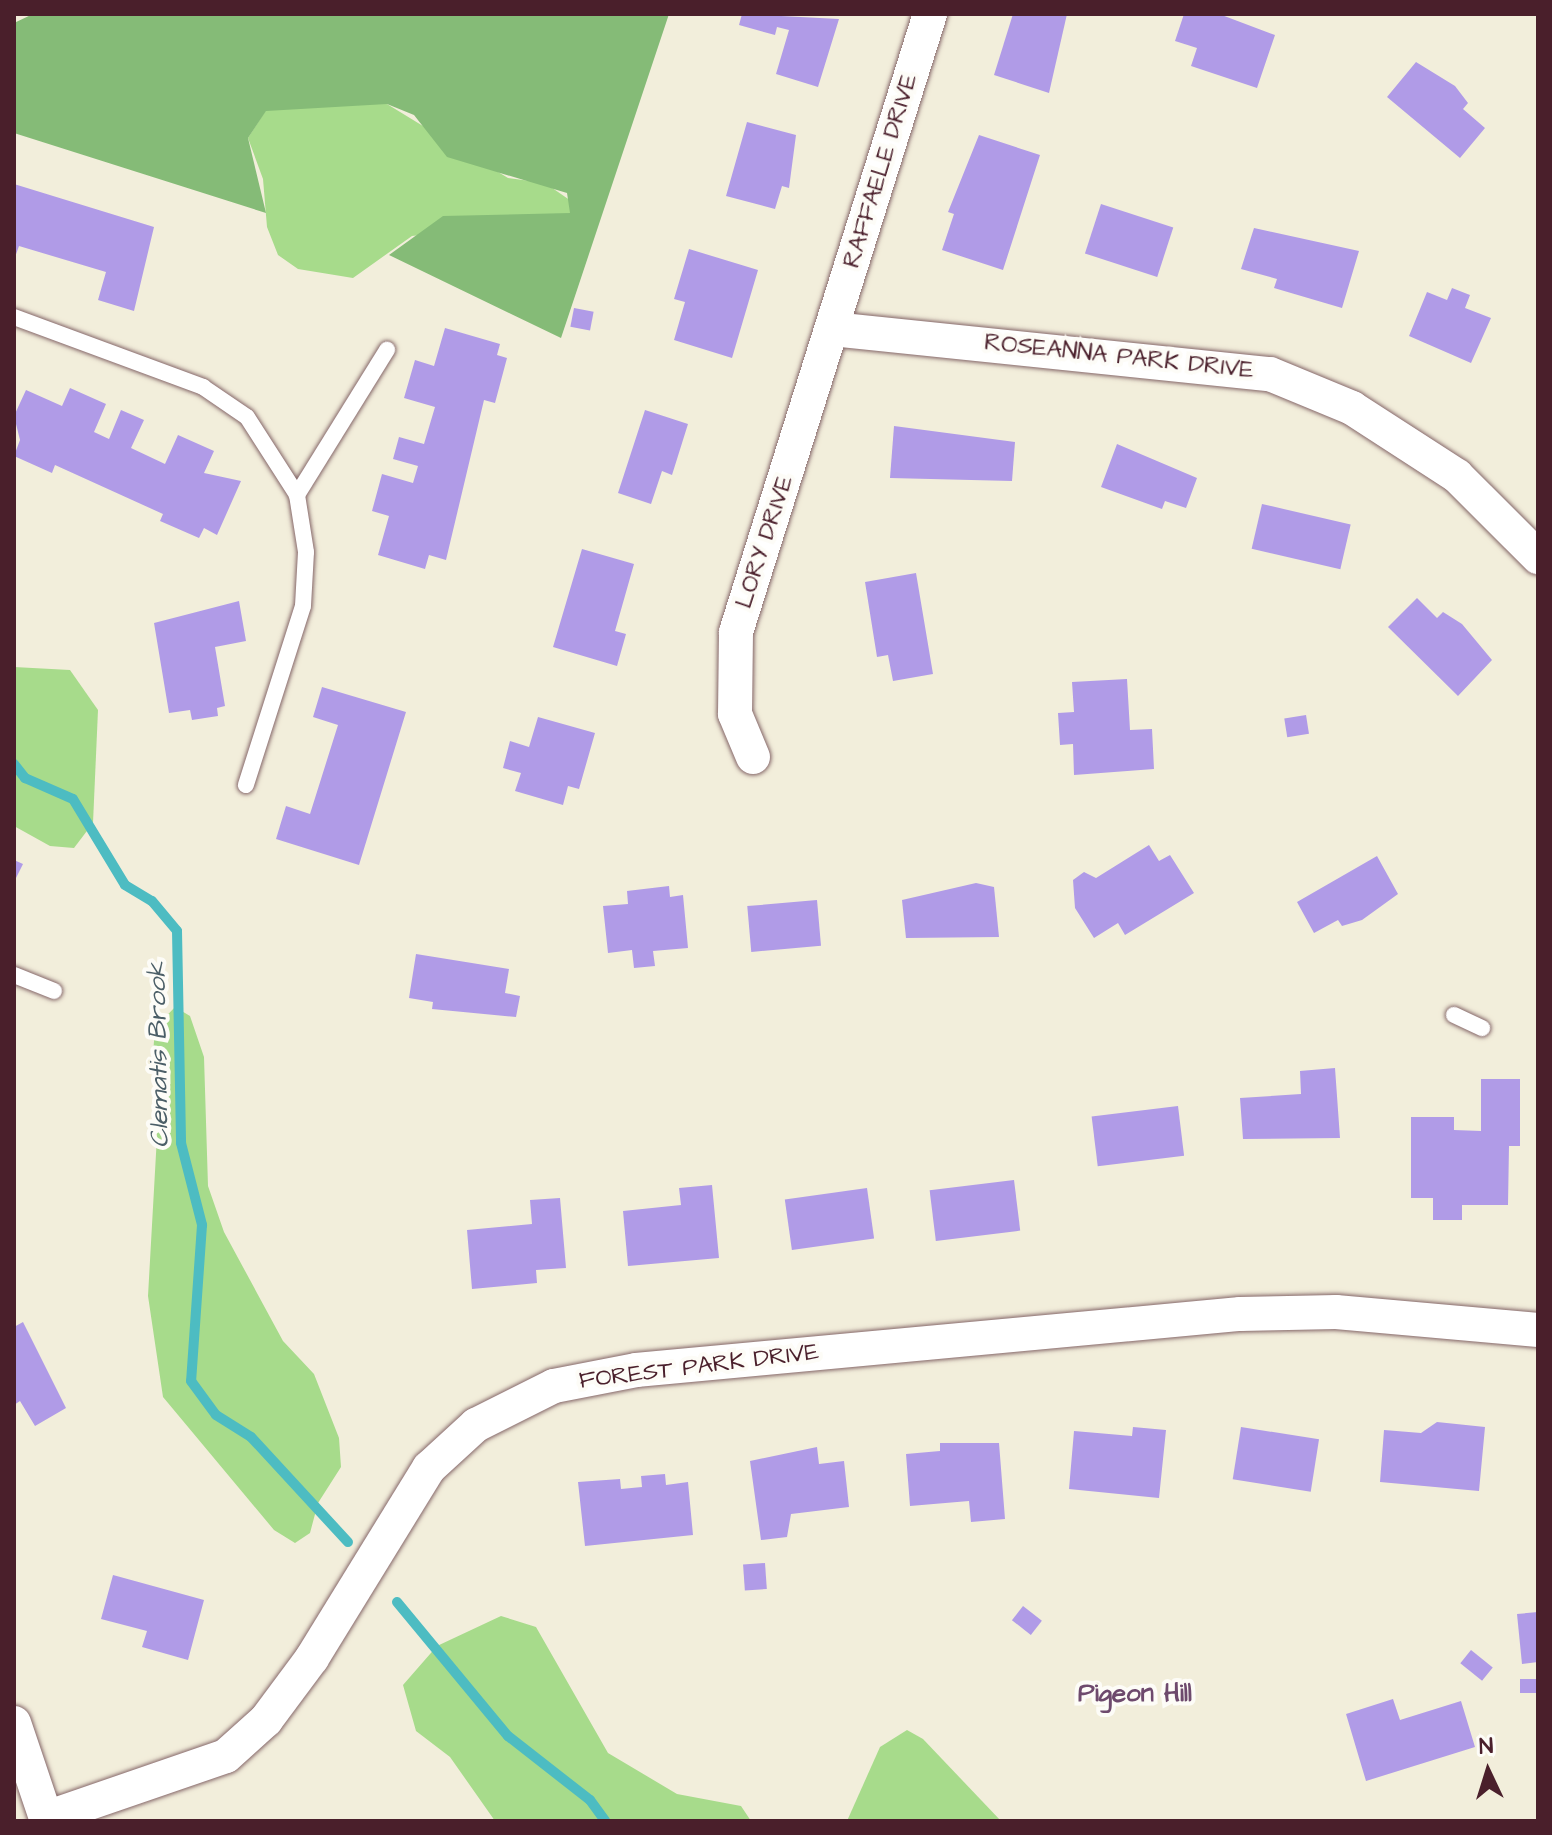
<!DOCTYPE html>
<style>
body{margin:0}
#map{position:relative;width:1552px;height:1835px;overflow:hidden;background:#f2eedb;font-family:"Architects Daughter",sans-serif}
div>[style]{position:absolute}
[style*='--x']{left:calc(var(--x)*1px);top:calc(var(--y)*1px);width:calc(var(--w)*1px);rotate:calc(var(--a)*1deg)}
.green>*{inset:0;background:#a7db8b}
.forest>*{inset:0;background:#85bb77}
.stream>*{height:10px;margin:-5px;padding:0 5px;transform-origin:5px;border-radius:5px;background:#4dbcc2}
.building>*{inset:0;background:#b09be7;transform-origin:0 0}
.roads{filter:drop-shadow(0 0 2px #856769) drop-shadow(0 0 2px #856769)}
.lane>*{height:16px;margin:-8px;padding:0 8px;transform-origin:8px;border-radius:8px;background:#fff}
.street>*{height:34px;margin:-17px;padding:0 17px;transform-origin:17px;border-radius:17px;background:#fff}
span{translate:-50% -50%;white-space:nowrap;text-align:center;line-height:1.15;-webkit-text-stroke:8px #fdfcf7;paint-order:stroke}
.street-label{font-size:24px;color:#4a1f2b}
.water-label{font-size:26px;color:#4b5e67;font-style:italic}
.neighbourhood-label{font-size:26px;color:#6e4a6d;font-weight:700}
.frame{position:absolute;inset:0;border:16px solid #4a1f2b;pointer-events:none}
.north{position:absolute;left:1448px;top:1731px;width:80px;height:80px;-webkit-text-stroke:6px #fdfcf7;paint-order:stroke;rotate:356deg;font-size:22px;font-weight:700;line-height:32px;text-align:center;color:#4a1f2b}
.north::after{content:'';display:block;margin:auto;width:28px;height:36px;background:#4a1f2b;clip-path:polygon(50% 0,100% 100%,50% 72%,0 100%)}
</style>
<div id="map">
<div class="green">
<div style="clip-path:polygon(299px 104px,387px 104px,508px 178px,545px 183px,574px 203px,570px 213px,552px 219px,412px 236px,353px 278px,298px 269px,278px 255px,267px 227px,263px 179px,248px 138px,266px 110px)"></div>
<div style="clip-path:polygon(14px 667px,70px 670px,98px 710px,93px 823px,74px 848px,50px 846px,14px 826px)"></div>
<div style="clip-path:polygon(175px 1007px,190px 1016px,204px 1057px,208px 1186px,224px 1232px,283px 1341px,314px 1374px,339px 1438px,341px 1467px,318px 1503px,310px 1533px,295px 1543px,274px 1530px,163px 1397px,148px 1296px,157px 1136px,153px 1054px,155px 1028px)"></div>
<div style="clip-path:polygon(501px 1616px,536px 1627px,608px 1753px,677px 1794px,741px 1806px,751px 1821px,495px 1821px,450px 1757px,416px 1731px,403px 1685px,437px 1646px)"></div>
<div style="clip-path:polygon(907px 1730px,923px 1739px,1001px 1821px,847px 1821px,880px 1747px)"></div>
</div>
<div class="forest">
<div style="clip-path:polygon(33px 14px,669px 14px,561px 338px,389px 255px,443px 216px,570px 213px,567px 193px,447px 157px,414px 115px,387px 104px,266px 111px,248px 138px,266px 213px,14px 133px,14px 23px)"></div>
</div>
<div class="stream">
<div style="--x:14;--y:764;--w:18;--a:52"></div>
<div style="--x:25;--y:778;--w:52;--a:23.6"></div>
<div style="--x:73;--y:799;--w:100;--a:58.8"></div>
<div style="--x:125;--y:885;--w:31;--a:31"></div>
<div style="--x:152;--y:901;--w:39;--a:50"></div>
<div style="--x:177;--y:931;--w:212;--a:88.9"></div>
<div style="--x:181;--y:1143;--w:85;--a:75.6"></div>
<div style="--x:202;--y:1225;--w:156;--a:94"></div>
<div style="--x:191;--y:1381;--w:42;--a:53.7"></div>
<div style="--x:216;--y:1415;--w:41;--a:32.2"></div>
<div style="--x:251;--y:1437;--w:143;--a:47.3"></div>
<div style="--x:397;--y:1602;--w:174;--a:50.4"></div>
<div style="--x:508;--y:1736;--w:104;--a:38"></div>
<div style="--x:590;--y:1800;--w:26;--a:54"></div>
</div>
<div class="building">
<div style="clip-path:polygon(742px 14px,839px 19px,818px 87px,776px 74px,789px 30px,777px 27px,775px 35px,739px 25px)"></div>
<div style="clip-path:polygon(1013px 14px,1067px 14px,1049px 93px,994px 75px)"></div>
<div style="clip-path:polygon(1184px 14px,1219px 14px,1275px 35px,1257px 88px,1191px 66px,1197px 48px,1175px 41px)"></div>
<div style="clip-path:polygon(1416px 62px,1455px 86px,1468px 103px,1463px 109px,1485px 128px,1460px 158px,1387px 97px)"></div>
<div style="clip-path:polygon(747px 122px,796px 135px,789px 188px,782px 186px,775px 209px,726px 196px)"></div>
<div style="clip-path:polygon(979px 135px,1040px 155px,1003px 270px,942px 250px,954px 214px,948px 212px)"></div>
<div style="clip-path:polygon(14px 184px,154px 227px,134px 311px,98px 300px,106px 272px,19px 246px,14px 260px)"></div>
<div style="left:1101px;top:204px;width:76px;height:52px;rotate:18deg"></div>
<div style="clip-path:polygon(1254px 228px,1359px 251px,1342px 308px,1274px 288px,1277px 279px,1241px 269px)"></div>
<div style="clip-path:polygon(689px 249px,758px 270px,732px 358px,674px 340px,685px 302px,674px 299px)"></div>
<div style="clip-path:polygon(1452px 288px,1470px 295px,1465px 308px,1491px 318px,1471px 363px,1409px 336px,1427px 292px,1447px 300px)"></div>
<div style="left:574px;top:308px;width:20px;height:19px;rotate:11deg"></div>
<div style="clip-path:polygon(445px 328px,500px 344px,497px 355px,507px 358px,495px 403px,484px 400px,446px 560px,429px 555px,425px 569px,378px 555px,389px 516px,372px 511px,382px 474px,413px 483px,418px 466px,393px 459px,399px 437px,424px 444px,435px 407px,404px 398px,415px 360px,434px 366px)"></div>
<div style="clip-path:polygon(70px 388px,106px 404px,94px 432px,109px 439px,121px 410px,144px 420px,131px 448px,165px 464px,178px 435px,214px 451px,204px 473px,241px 481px,217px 535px,204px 528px,199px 538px,160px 521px,163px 514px,55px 465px,52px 473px,14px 456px,20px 440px,14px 416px,26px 390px,62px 406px)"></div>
<div style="clip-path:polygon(645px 410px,688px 424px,672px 475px,662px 471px,651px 504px,618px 493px)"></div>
<div style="clip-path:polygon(894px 426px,1015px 442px,1012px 481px,890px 478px)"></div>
<div style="clip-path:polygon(1117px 444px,1197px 478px,1186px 508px,1165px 501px,1162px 509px,1101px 487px)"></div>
<div style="left:1262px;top:504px;width:91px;height:46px;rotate:13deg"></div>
<div style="clip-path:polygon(582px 549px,634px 564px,615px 631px,626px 634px,617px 666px,553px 647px)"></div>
<div style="clip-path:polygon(916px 573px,933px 674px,893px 681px,888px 655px,877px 657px,865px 582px)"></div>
<div style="clip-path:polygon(1417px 598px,1437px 618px,1443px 612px,1462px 624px,1492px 660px,1458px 696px,1388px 627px)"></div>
<div style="clip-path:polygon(239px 601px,246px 641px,215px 647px,225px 706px,217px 708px,218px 716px,192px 720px,190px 710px,169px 713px,154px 623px)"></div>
<div style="clip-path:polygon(1127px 679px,1130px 730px,1152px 729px,1154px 769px,1074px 775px,1073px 744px,1060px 745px,1058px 713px,1074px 712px,1072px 682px)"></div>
<div style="clip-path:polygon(322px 687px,406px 712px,359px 865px,276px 839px,286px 806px,310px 814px,338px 725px,313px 717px)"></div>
<div style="left:1306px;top:715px;width:19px;height:22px;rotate:81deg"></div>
<div style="clip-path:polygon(538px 717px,595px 733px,579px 789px,568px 786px,563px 805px,515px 791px,521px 773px,503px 768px,510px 741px,529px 747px)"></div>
<div style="clip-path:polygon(1149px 845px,1159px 861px,1170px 855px,1194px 893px,1125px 935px,1118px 923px,1094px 938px,1075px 908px,1073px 880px,1084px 872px,1096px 878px)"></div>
<div style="clip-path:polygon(1377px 856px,1398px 894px,1362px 920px,1342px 926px,1338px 920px,1314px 933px,1297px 902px)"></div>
<div style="clip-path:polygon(14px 860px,23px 864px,14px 882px)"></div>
<div style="clip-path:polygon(976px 883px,994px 887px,999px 937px,906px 938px,902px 900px)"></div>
<div style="clip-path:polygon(669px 886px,670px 897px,683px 895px,688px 948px,653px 951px,655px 966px,634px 968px,632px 950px,608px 953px,603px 906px,628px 904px,627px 891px)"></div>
<div style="left:817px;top:900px;width:46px;height:70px;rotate:85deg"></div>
<div style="clip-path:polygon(416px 954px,509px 969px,505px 993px,520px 996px,516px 1017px,432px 1009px,433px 1002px,409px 998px)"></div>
<div style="clip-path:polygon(1335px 1068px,1340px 1138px,1243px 1139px,1240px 1098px,1301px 1094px,1300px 1071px)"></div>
<div style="clip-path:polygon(1481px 1079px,1520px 1079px,1520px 1146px,1509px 1146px,1508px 1205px,1462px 1205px,1462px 1220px,1433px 1220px,1433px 1198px,1411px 1198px,1411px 1117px,1454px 1117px,1454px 1130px,1481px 1131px)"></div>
<div style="left:1178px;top:1106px;width:50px;height:87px;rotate:83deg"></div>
<div style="left:1014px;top:1180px;width:51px;height:85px;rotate:83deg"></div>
<div style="clip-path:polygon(712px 1185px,719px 1258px,628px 1266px,623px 1211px,681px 1205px,679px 1188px)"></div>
<div style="left:867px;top:1188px;width:51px;height:83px;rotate:82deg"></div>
<div style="clip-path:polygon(560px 1198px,566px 1268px,536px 1270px,537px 1283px,472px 1289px,467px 1230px,532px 1224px,530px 1200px)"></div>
<div style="clip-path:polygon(23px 1322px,66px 1408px,35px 1426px,20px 1401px,14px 1405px,14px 1327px)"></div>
<div style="clip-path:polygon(1437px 1422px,1485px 1427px,1479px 1491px,1380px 1482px,1384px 1430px,1421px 1433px)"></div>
<div style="clip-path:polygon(1133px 1427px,1166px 1430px,1159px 1498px,1069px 1489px,1074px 1431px,1132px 1436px)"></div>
<div style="left:1241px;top:1427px;width:79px;height:53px;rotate:9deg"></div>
<div style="clip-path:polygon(940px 1443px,999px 1443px,1005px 1519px,971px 1522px,969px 1501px,910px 1506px,906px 1454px,940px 1451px)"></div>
<div style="clip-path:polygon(817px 1447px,819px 1464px,844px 1461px,849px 1507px,791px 1514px,787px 1537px,761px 1540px,750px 1461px)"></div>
<div style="clip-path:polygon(665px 1474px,666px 1485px,688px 1482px,693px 1535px,585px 1546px,578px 1482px,620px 1479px,621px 1489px,642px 1487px,641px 1476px)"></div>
<div style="left:765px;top:1563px;width:26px;height:22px;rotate:86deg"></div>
<div style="clip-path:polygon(113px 1575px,204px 1600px,188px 1660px,142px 1647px,147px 1631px,101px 1619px)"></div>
<div style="left:1023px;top:1606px;width:24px;height:18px;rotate:38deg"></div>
<div style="clip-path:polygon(1538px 1612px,1538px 1662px,1522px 1664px,1517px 1614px)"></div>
<div style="left:1471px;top:1650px;width:28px;height:17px;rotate:39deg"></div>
<div style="left:1538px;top:1679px;width:14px;height:18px;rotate:90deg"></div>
<div style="clip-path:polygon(1393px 1699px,1400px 1720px,1461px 1701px,1475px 1747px,1366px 1781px,1346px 1714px)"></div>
</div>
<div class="roads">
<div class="lane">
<div style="--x:14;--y:317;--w:202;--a:20.3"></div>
<div style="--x:203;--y:387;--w:53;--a:34.3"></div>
<div style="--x:247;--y:417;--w:93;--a:57.3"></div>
<div style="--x:297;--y:495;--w:58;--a:81"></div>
<div style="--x:306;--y:552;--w:54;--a:93.2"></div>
<div style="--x:303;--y:606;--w:188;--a:107.7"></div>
<div style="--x:297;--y:495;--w:171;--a:-58.2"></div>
<div style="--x:14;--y:975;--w:43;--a:21.8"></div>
<div style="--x:1454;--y:1015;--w:31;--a:25"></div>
</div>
<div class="street">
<div style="--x:832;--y:329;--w:440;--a:5.9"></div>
<div style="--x:1270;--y:374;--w:89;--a:22.5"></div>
<div style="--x:1352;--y:408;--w:125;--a:32.9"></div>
<div style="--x:1457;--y:476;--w:115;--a:45"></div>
<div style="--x:753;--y:757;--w:47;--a:-112.7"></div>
<div style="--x:735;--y:714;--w:82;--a:-89.3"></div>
<div style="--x:736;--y:632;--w:648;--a:-72.57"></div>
<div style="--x:14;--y:1723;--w:103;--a:71.4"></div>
<div style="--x:46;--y:1818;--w:190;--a:-19"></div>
<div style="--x:226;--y:1756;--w:54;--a:-42"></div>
<div style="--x:266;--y:1720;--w:77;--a:-53.4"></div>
<div style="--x:312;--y:1658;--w:223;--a:-58.4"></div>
<div style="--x:429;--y:1468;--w:64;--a:-42.5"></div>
<div style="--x:476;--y:1425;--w:87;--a:-26.6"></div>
<div style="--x:554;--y:1386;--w:84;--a:-11"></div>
<div style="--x:636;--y:1370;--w:607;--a:-5.3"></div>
<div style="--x:1240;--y:1314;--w:96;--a:-1.2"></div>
<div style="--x:1336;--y:1312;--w:203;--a:5.1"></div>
</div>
</div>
<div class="street-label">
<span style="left:881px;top:171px;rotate:-73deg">RAFFAELE DRIVE</span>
<span style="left:1119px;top:357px;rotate:6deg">ROSEANNA PARK DRIVE</span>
<span style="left:765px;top:542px;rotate:-72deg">LORY DRIVE</span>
<span style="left:699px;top:1367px;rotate:-7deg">FOREST PARK DRIVE</span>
</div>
<div class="water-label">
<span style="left:159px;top:1055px;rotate:-91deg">Clematis Brook</span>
</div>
<div class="neighbourhood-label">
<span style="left:1135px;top:1694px">Pigeon Hill</span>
</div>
<div class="frame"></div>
<div class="north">N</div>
</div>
